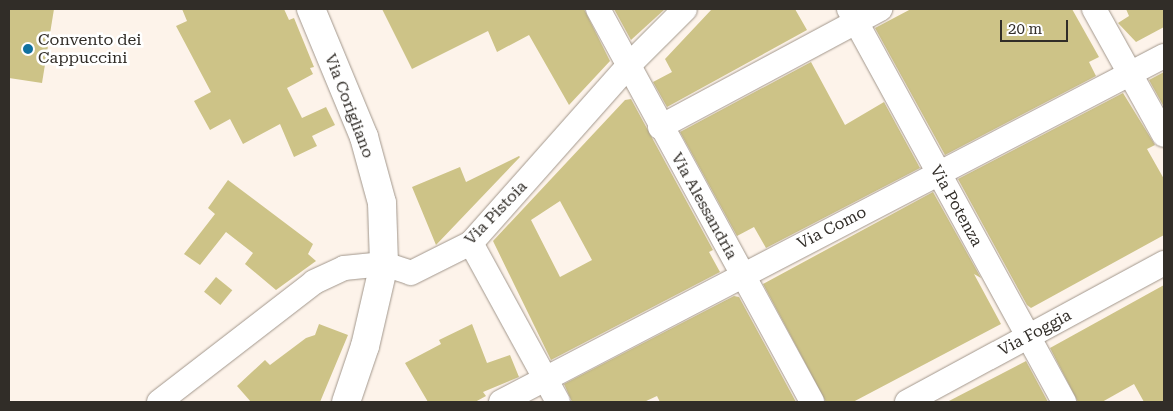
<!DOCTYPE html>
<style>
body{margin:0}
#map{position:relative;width:1173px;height:411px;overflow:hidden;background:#fdf3ea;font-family:"Roboto Serif",serif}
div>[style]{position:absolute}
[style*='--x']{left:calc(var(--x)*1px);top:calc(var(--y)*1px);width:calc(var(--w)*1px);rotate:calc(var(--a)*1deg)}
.building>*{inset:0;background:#cdc387;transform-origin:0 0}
.roads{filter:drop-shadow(0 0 1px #a2978c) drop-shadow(0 0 1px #a2978c)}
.minor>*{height:24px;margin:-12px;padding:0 12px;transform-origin:12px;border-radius:12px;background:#fff}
.tertiary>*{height:28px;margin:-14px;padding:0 14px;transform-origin:14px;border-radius:14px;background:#fff}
.dots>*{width:14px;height:14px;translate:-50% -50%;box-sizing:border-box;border:2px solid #fff;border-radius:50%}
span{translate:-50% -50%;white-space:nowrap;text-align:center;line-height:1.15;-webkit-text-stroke:5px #fff;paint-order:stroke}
.poi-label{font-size:16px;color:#312d28}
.left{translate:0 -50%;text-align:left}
.street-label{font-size:16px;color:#312d28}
.frame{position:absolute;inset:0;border:10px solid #312d28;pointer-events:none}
.scale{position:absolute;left:1000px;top:20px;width:68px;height:22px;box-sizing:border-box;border:2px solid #312d28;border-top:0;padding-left:6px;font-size:15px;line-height:18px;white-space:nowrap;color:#312d28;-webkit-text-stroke:4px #fff;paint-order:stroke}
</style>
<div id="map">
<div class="building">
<div style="clip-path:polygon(9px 9px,54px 9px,42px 83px,9px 78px)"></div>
<div style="clip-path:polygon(182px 9px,284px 9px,289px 20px,294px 18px,314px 67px,310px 68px,313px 74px,287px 88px,302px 118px,326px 107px,335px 125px,312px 136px,317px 146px,294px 157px,280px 124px,243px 144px,230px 119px,210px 130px,194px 101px,211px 92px,176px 26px,187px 21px)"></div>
<div style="clip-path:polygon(382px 9px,584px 9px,610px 61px,569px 105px,529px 35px,497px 52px,488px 31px,412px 69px)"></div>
<div style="clip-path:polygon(614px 9px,665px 9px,631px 40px)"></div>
<div style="clip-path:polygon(712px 9px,795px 9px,807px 30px,667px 107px,653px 82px,672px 72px,665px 59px)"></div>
<div style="clip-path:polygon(911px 9px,1072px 9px,1099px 57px,1089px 62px,1096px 76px,945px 155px,875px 28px)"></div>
<div style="clip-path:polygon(1126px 9px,1164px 9px,1164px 27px,1136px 42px,1118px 23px,1129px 16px)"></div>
<div style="clip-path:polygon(811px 62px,845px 125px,884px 102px,920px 168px,766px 248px,754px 227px,737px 236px,680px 132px)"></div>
<div style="clip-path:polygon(1164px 72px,1164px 107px,1149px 80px)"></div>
<div style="clip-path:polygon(1123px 93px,1155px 145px,1147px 149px,1164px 179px,1164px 235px,1031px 308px,1027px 305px,958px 179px)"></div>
<div style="clip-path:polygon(evenodd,631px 99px,713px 250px,709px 252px,720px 272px,551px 360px,493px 241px,625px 100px,631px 99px,560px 201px,592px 260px,560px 277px,531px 220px,560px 201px)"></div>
<div style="clip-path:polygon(519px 156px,520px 157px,436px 245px,412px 187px,460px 167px,466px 182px)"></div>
<div style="clip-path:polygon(228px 180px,313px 244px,308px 254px,316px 261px,276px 290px,245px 264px,253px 253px,226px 232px,200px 265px,184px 254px,215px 214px,208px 208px)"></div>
<div style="clip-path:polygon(933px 192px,981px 278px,974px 274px,1001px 324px,853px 402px,826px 402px,763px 284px)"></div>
<div style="left:216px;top:277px;width:21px;height:19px;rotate:39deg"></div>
<div style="clip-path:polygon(1164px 285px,1164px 402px,1144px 402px,1134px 384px,1102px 402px,1078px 402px,1050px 348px)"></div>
<div style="clip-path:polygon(734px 296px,739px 297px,796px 402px,660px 402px,657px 396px,644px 402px,572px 402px,564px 384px)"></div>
<div style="clip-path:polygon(319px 324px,348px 335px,320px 402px,251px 402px,237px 386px,265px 360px,270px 365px,306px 338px,315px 335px)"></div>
<div style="clip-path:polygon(472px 324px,487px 363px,510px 355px,519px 377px,483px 392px,486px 396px,475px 402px,428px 402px,405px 363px,441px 344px,439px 340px)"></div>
<div style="clip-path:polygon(1026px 361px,1048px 402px,947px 402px)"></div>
</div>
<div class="roads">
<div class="minor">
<div style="--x:598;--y:9;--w:447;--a:61.4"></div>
<div style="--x:849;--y:9;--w:448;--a:61.3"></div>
<div style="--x:1094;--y:9;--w:144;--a:60.9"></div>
<div style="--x:660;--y:127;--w:250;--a:-28.2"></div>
<div style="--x:471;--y:243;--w:181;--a:61.3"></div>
<div style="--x:159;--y:402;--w:196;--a:-37.7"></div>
<div style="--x:314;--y:282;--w:33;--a:-25"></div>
<div style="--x:344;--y:268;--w:40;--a:-5.7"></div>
<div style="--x:384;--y:264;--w:28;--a:18"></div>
<div style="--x:411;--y:273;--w:67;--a:-26.6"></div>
<div style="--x:471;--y:243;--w:238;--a:-48.4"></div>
<div style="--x:629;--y:65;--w:79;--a:-45"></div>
<div style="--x:501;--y:402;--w:748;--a:-27.56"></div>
<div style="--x:907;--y:402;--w:292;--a:-28.4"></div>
</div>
<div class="tertiary">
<div style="--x:311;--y:9;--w:139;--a:67.5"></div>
<div style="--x:364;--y:137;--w:68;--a:74.7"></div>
<div style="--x:382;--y:203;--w:61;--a:88.1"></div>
<div style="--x:384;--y:264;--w:84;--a:103"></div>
<div style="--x:365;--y:346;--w:59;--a:108.7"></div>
</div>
</div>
<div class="dots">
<div style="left:28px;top:49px;background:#10719f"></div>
</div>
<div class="poi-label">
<span class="left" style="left:38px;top:49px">Convento dei<br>Cappuccini</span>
</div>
<div class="street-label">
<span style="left:349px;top:106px;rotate:69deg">Via Corigliano</span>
<span style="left:704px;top:206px;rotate:61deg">Via Alessandria</span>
<span style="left:956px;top:206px;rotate:61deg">Via Potenza</span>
<span style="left:496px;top:213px;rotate:-46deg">Via Pistoia</span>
<span style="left:832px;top:228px;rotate:-27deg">Via Como</span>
<span style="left:1035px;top:333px;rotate:-28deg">Via Foggia</span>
</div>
<div class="frame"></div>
<div class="scale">20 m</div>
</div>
